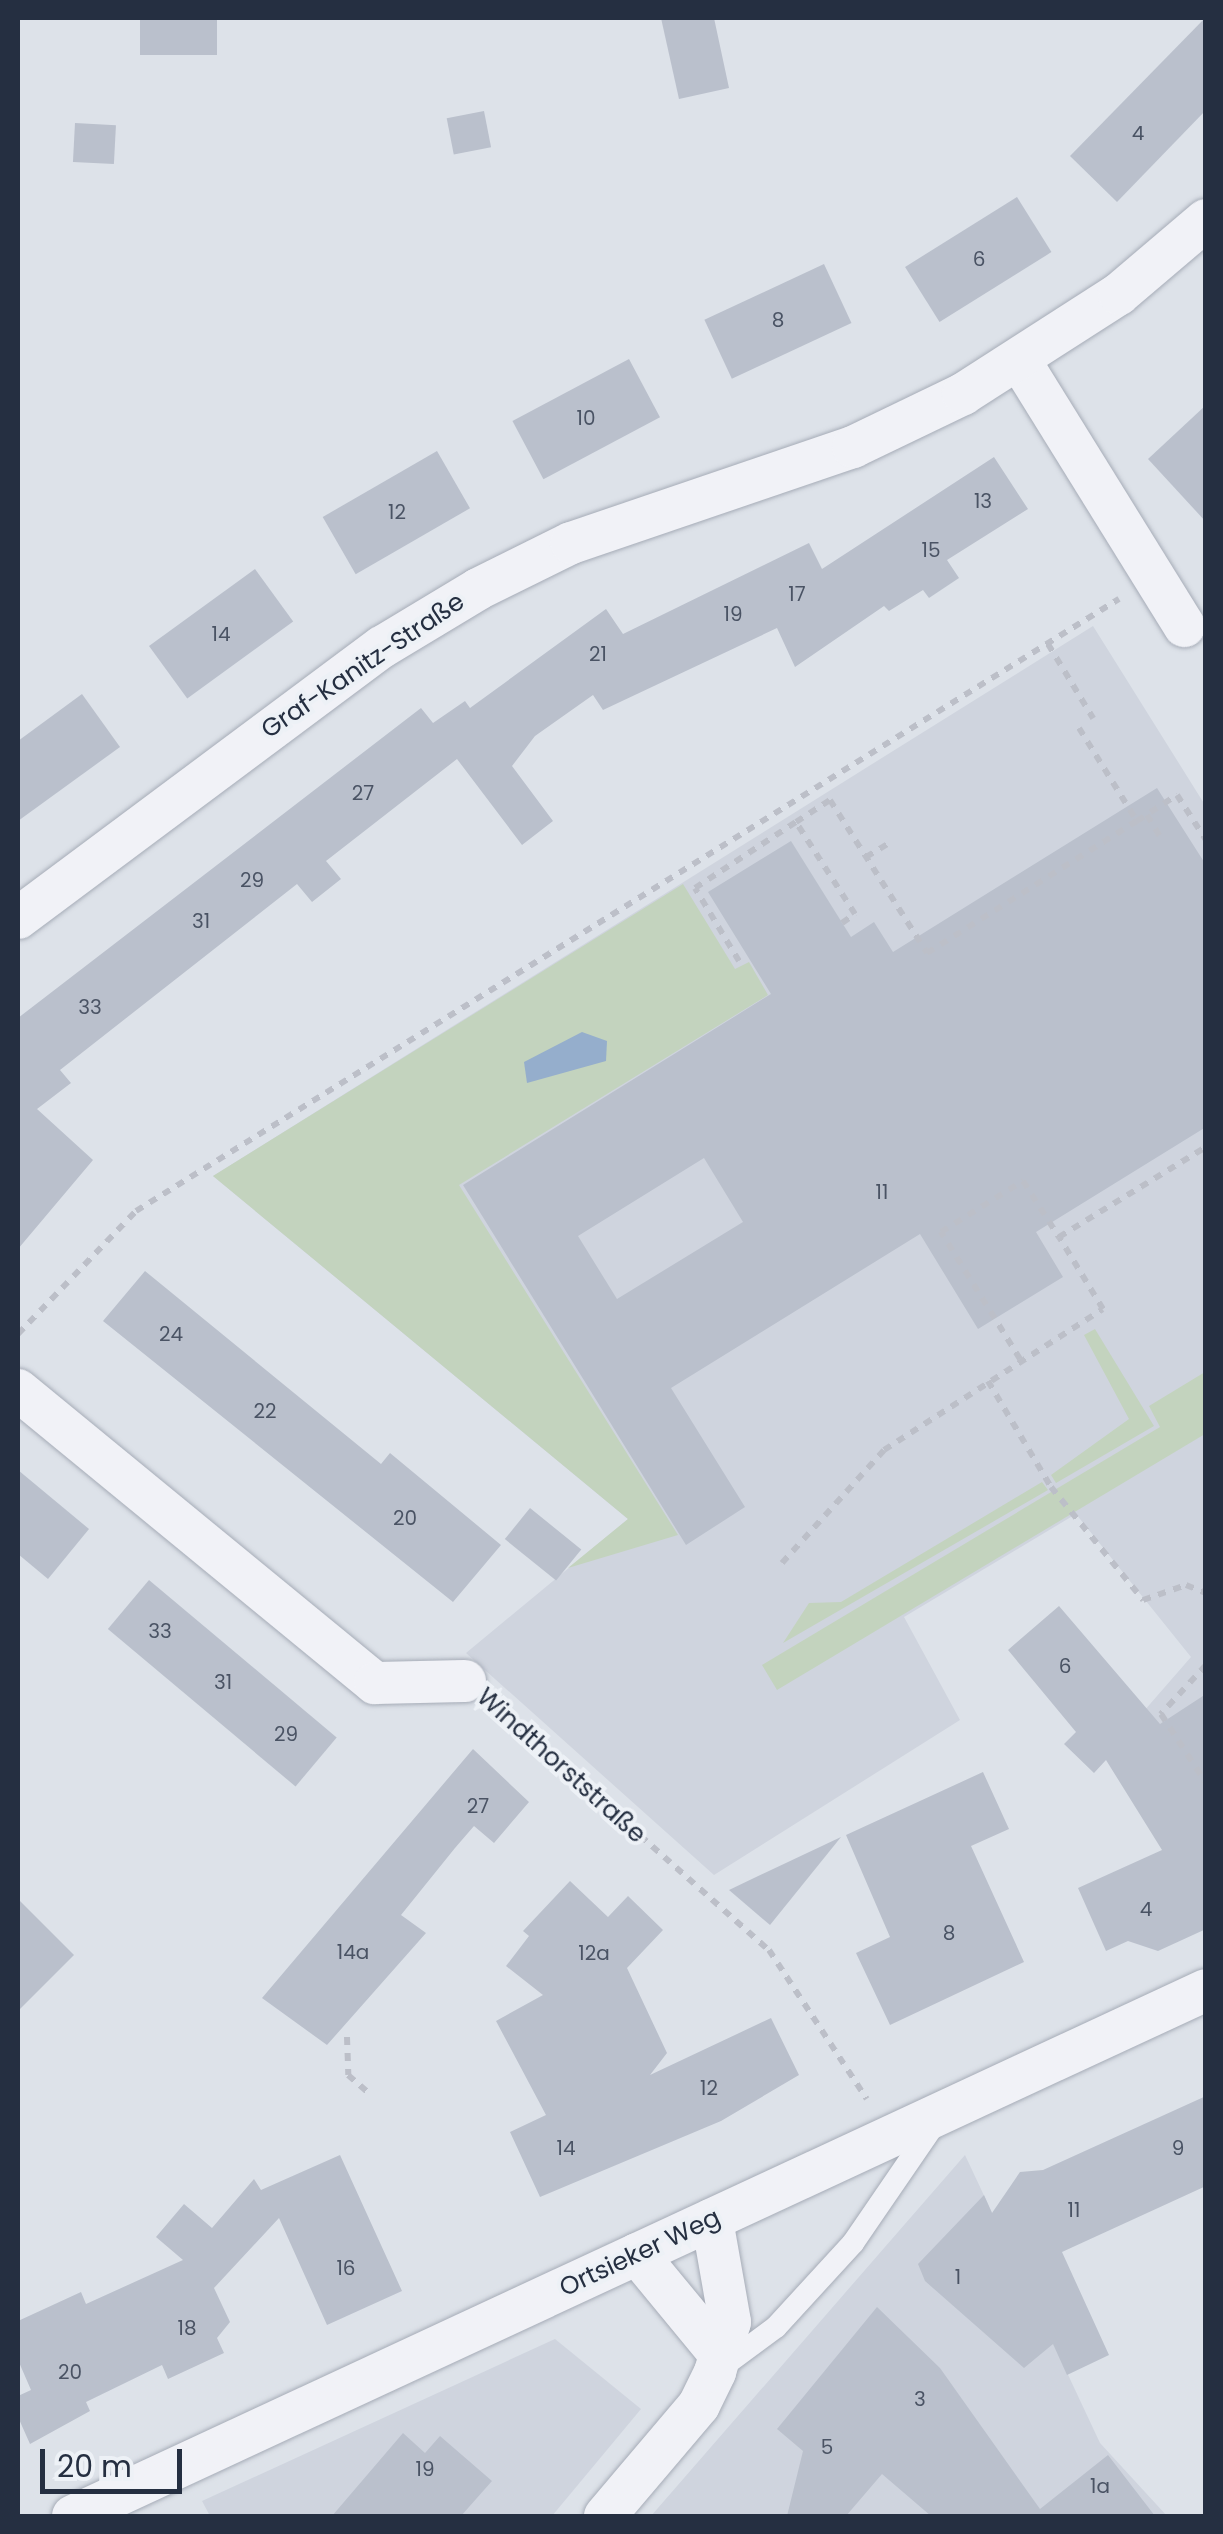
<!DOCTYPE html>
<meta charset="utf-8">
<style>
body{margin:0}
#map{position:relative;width:1223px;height:2534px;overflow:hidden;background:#dde2e9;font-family:Poppins,sans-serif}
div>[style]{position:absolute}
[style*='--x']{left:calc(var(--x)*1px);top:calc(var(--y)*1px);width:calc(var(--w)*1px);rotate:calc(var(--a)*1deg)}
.built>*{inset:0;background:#cfd4de}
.green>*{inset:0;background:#c3d3be}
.water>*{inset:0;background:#95aecc}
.building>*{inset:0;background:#bac0cc;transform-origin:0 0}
.path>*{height:6px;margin-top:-3px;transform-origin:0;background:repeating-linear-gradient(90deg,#bcbfc8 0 8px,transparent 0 16px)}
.roads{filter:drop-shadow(0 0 2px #a6acb7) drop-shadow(0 0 2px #a6acb7)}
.lane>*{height:22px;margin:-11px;padding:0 11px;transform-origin:11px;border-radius:11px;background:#f1f2f7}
.street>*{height:42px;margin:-21px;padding:0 21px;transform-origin:21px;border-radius:21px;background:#f1f2f7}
span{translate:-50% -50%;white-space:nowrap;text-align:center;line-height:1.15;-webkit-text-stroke:8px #edf1f6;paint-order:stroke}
.number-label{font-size:20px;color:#4a5364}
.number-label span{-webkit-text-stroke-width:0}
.street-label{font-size:25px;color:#252f41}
.frame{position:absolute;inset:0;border:20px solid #252f41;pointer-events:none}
.scale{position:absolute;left:40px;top:2449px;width:142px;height:45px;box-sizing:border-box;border:5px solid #252f41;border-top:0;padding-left:12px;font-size:30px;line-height:35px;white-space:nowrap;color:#252f41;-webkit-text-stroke:8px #edf1f6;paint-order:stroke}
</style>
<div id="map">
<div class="built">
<div style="clip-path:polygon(1093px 626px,1205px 805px,1205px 1830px,1137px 1719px,1191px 1657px,1076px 1514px,904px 1617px,960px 1720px,714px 1875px,466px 1653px,628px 1519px,213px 1176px)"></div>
<div style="clip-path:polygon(965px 2155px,1100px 2443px,1167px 2516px,651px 2516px)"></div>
<div style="clip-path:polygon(555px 2339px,641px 2409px,552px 2516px,210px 2516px,202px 2501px)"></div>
</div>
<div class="green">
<div style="clip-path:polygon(683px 884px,735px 969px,749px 962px,768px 995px,459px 1185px,678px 1535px,568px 1568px,628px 1519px,213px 1176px)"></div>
<div style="clip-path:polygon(1095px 1329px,1154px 1426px,1056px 1483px,1051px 1475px,1129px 1419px,1084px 1335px)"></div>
<div style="clip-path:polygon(1205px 1372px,1205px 1434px,777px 1690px,762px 1665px,1160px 1427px,1149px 1406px)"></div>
<div style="clip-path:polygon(1042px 1482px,1048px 1490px,783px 1643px,809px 1603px,841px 1602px)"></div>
</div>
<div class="water">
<div style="clip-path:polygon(582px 1032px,607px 1041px,606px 1061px,527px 1083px,524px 1062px)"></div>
</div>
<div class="building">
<div style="left:140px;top:18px;width:77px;height:37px"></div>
<div style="clip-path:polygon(661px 18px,714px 18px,729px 88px,679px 99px)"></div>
<div style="clip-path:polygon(1205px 18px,1206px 110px,1117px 202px,1070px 156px)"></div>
<div style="left:484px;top:111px;width:37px;height:38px;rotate:79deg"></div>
<div style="left:75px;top:123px;width:41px;height:39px;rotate:3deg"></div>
<div style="left:1017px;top:197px;width:65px;height:132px;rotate:58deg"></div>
<div style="left:824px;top:264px;width:65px;height:132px;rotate:65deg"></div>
<div style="left:629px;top:359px;width:66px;height:132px;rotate:62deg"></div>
<div style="clip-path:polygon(1206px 405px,1206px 522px,1148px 459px)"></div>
<div style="left:437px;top:451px;width:66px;height:132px;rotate:60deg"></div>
<div style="clip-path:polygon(994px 457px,1028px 509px,947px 560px,959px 578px,929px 598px,923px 590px,889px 611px,884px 606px,795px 667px,777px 628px,603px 710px,593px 695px,535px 736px,512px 766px,553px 821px,522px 845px,457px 759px,326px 861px,341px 879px,312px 902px,297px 884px,60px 1070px,71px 1083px,37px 1109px,93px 1160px,18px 1249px,18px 1018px,421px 708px,433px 723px,465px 701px,470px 708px,606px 609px,623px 634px,809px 543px,822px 569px)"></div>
<div style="left:255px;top:569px;width:65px;height:131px;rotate:54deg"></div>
<div style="clip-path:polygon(82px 694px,120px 747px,18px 821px,18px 741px)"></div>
<div style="clip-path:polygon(evenodd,1157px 788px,1206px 865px,1206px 1127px,1036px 1232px,1063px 1277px,978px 1329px,920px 1234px,671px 1388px,745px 1507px,686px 1545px,463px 1185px,771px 994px,708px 892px,791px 841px,851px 937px,874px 922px,893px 952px,1157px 788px,704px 1158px,743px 1222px,617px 1299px,578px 1236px,704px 1158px)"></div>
<div style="clip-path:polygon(145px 1271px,381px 1464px,390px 1453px,501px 1545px,453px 1602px,103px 1321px)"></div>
<div style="clip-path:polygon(18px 1470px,89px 1529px,48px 1579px,18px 1554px)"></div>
<div style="left:530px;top:1508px;width:66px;height:40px;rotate:39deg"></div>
<div style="left:149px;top:1580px;width:245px;height:64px;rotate:40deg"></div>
<div style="clip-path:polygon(1059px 1606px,1160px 1724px,1206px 1694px,1206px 1929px,1158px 1951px,1128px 1941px,1106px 1951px,1078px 1888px,1162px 1850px,1106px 1760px,1094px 1773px,1064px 1744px,1076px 1732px,1008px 1650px)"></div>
<div style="clip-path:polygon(473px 1749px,529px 1802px,494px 1843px,474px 1826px,455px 1848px,401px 1915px,426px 1933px,327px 2045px,262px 1998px)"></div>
<div style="clip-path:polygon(983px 1772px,1009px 1829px,971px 1846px,1024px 1962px,890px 2025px,856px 1953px,890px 1937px,846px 1835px)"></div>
<div style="clip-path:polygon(841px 1837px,770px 1925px,729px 1890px,754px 1878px)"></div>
<div style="clip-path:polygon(570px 1881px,608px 1917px,628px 1896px,663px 1930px,627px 1968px,667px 2053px,650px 2075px,771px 2018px,799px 2075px,721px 2121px,540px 2197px,510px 2132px,546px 2115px,496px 2021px,543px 1995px,506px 1966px,529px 1936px,523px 1931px)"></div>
<div style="clip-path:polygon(18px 1899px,74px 1955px,18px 2011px)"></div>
<div style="clip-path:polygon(1206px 2096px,1206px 2186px,1062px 2252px,1109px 2355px,1067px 2375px,1053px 2344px,1024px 2368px,925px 2281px,918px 2264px,984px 2195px,992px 2213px,1020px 2172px,1043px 2170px)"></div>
<div style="clip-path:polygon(340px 2155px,402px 2291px,327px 2325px,279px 2218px,214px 2288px,230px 2322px,217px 2338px,224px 2353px,168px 2379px,162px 2365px,86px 2402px,90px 2411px,30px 2444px,18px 2417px,18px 2396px,31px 2390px,18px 2360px,18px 2321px,81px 2292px,86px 2304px,183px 2260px,156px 2237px,184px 2204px,212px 2228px,254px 2179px,261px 2190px)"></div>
<div style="clip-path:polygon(877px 2307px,940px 2368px,1040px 2509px,1108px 2455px,1155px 2516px,931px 2516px,882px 2474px,846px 2516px,787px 2516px,803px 2451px,777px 2429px)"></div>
<div style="clip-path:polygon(403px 2433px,425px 2453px,440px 2436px,492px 2481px,461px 2516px,332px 2516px)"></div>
</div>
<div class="path">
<div style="--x:1048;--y:644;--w:87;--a:58.7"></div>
<div style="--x:1079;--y:728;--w:110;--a:58.1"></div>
<div style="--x:1137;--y:821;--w:48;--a:-33"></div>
<div style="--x:1177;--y:795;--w:54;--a:57.2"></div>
<div style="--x:1147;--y:815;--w:26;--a:59"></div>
<div style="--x:866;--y:857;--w:31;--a:-31"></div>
<div style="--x:842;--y:923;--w:16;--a:-35"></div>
<div style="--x:855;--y:914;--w:109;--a:-122.7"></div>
<div style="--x:796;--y:822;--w:40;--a:-32.9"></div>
<div style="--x:830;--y:800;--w:181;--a:57.6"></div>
<div style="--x:927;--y:953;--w:248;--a:-32.2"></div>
<div style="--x:739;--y:961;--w:85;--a:-121.1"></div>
<div style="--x:695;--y:888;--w:121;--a:-33.2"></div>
<div style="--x:18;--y:1334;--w:170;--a:-46.2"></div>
<div style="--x:136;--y:1211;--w:1158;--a:-31.91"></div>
<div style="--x:1020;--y:1359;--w:150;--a:-121.9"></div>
<div style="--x:941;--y:1232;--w:97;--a:-31.9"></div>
<div style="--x:1023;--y:1181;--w:67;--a:57.3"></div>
<div style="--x:988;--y:1381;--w:123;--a:59.3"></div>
<div style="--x:1051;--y:1487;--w:146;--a:50.8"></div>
<div style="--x:1143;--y:1600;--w:46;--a:-19.2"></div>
<div style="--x:1186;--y:1585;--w:22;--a:22"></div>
<div style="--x:782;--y:1563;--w:152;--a:-47.9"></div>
<div style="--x:884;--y:1450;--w:260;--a:-32.8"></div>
<div style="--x:1103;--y:1309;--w:84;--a:-121.4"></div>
<div style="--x:1059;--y:1237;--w:172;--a:-31.5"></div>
<div style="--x:1206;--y:1665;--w:67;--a:132.6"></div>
<div style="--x:1161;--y:1714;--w:82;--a:56.9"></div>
<div style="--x:497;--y:1708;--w:364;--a:41.7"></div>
<div style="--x:769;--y:1950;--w:178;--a:56.7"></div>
<div style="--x:347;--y:2037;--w:38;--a:88"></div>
<div style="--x:348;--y:2075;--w:28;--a:41"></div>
</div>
<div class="roads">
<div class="lane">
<div style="--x:722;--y:2367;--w:67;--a:-36.5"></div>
<div style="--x:776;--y:2327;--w:114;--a:-47.5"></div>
<div style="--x:853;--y:2243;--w:147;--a:-55.6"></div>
</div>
<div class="street">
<div style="--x:1020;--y:361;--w:312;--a:58.2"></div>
<div style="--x:18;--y:918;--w:454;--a:-36.7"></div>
<div style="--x:382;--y:647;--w:112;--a:-31.1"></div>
<div style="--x:478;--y:589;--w:104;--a:-26.3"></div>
<div style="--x:571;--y:543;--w:298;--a:-18.8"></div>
<div style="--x:853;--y:447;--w:122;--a:-25.7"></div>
<div style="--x:963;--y:394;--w:185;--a:-32.7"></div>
<div style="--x:1119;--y:294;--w:114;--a:-40.4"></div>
<div style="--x:18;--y:1390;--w:462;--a:39.4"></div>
<div style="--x:375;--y:1683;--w:90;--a:-1.3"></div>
<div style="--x:637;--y:2254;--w:126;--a:50.5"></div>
<div style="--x:73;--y:2516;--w:1249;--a:-24.9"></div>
<div style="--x:605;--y:2516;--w:145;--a:-49.7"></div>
<div style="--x:699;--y:2405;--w:37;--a:-64"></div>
<div style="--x:715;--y:2372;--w:52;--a:-73.3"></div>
<div style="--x:730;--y:2322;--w:104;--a:-100"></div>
</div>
</div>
<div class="number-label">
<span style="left:1138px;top:133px">4</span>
<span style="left:979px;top:259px">6</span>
<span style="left:778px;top:320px">8</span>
<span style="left:586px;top:418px">10</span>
<span style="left:983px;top:501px">13</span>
<span style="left:397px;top:512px">12</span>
<span style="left:931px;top:550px">15</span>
<span style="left:797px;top:594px">17</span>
<span style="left:733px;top:614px">19</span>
<span style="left:221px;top:634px">14</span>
<span style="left:598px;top:654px">21</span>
<span style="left:363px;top:793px">27</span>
<span style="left:252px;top:880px">29</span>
<span style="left:201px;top:921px">31</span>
<span style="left:90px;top:1007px">33</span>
<span style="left:882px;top:1192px">11</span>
<span style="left:171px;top:1334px">24</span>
<span style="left:265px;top:1411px">22</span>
<span style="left:405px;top:1518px">20</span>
<span style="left:160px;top:1631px">33</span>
<span style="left:1065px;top:1666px">6</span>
<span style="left:223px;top:1682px">31</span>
<span style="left:286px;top:1734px">29</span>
<span style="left:478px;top:1806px">27</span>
<span style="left:1146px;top:1909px">4</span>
<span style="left:949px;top:1933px">8</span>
<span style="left:353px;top:1952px">14a</span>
<span style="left:594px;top:1953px">12a</span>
<span style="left:709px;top:2088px">12</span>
<span style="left:566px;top:2148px">14</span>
<span style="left:1178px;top:2148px">9</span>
<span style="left:1074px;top:2210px">11</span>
<span style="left:346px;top:2268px">16</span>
<span style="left:958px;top:2277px">1</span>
<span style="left:187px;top:2328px">18</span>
<span style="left:70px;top:2372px">20</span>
<span style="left:920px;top:2399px">3</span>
<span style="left:827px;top:2447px">5</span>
<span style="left:425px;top:2469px">19</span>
<span style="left:1100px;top:2486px">1a</span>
</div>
<div class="street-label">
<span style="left:363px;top:666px;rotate:-34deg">Graf-Kanitz-Straße</span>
<span style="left:561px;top:1766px;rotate:42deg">Windthorststraße</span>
<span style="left:640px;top:2253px;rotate:-25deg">Ortsieker Weg</span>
</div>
<div class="frame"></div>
<div class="scale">20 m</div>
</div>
